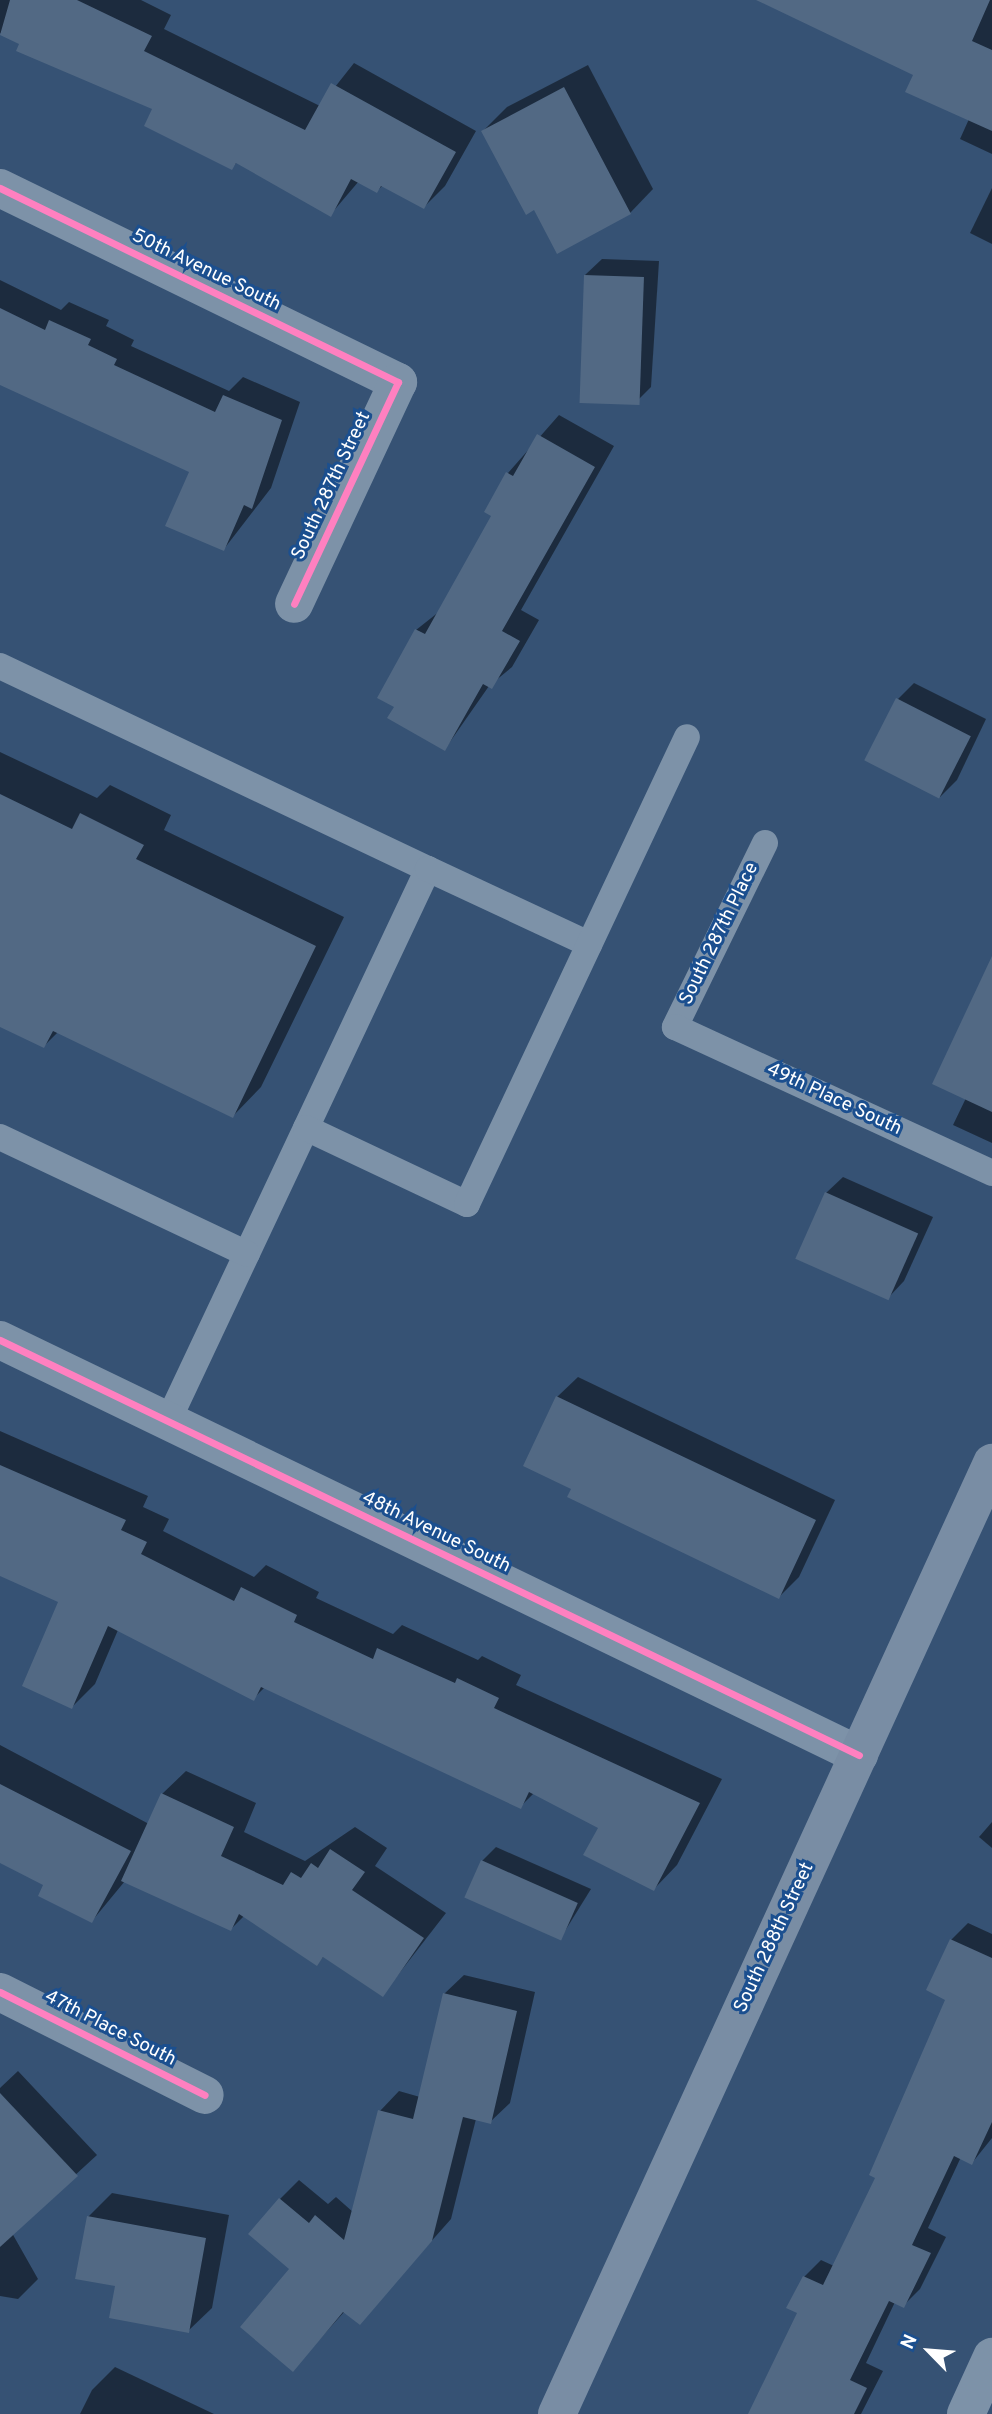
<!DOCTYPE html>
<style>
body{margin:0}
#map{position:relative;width:992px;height:2414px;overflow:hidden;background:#365274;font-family:Overpass,sans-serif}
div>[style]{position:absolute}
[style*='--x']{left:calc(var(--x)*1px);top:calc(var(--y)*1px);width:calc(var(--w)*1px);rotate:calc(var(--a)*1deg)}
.shadow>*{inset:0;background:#0007}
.building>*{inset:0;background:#526984;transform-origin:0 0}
.lane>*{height:26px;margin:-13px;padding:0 13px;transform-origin:13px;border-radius:13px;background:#7d92a8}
.street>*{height:38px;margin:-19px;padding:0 19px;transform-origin:19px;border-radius:19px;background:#7d92a8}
.secondary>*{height:38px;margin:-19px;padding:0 19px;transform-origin:19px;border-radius:19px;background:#798da4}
.cycleway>*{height:7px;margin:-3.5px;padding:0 3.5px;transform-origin:3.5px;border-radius:3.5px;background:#ff80c0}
span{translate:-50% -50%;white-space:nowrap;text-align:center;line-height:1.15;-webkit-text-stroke:6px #1b4f8f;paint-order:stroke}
.street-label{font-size:19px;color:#fff}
.north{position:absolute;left:894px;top:2316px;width:70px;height:70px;-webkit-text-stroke:5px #1b4f8f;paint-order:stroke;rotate:295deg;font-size:19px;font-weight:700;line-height:28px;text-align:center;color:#fff}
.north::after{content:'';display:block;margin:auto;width:24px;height:32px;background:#fff;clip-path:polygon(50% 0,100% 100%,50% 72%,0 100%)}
</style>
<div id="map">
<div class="shadow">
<div style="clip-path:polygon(0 0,141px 0,171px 15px,164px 29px,320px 106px,354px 63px,476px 131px,445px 186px,424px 207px,383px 185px,377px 191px,359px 181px,331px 214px,237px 162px,232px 168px,154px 108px,0 33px)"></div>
<div style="clip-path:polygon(760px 0,992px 0,992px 154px,960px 139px,969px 119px,915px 75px)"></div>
<div style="clip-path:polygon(588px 65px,653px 189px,630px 213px,535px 208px,483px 131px,507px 107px)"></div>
<div style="clip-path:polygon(992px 188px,992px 244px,970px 233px)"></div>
<div style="clip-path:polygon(602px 259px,659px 261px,651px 387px,634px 404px,585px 275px)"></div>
<div style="clip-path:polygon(0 280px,61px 310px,69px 302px,109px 320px,106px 326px,134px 340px,131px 346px,229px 391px,243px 377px,300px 402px,271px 488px,224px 549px,191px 471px,0 378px)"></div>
<div style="clip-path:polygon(559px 415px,614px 446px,521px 610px,539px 620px,512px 667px,489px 686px,445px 749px,396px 707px,416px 630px,440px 611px,494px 515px,487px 511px,508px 473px)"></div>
<div style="clip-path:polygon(914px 683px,986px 719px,957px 780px,940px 797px,898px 699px)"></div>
<div style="clip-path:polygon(0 752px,97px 798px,110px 785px,171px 815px,164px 830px,344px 917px,261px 1087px,233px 1116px,58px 1032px,44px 1046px,0 1025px)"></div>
<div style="clip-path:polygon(992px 981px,992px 1143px,953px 1125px,966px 1098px)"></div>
<div style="clip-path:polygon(843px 1177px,933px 1217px,904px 1281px,888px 1298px,826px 1193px)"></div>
<div style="clip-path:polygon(578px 1377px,835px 1500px,799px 1577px,779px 1597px,573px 1488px,557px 1397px)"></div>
<div style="clip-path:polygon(0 1431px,148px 1496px,143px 1507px,169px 1519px,163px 1531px,254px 1577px,266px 1565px,319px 1592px,316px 1598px,393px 1634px,402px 1625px,478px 1660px,482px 1656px,521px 1675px,516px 1685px,722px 1779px,677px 1865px,654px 1889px,600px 1827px,534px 1793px,521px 1806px,265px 1687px,253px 1699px,118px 1630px,95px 1684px,72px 1707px,60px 1601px,0 1574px)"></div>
<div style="clip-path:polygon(0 1745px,149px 1824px,162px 1794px,186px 1771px,256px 1803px,244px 1832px,305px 1861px,355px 1827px,387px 1848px,375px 1866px,446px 1913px,387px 1989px,324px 1956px,317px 1964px,245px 1915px,231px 1929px,125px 1881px,92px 1921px,46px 1884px,0 1861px)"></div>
<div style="clip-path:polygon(992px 1822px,992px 1848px,979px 1837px)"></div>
<div style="clip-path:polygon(496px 1847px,591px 1889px,560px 1939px,482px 1861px)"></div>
<div style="clip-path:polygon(968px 1923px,992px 1934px,992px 2138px,972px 2163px,961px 2157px,928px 2228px,946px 2237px,920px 2289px,903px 2306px,895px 2302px,866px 2363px,883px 2371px,861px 2414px,750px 2414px,799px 2312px,804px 2277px,821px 2260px,834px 2266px,877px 2177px,948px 1999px,951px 1940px)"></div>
<div style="clip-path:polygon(464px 1975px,535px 1992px,510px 2103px,490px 2122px,476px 2119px,451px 2219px,359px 2323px,345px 2311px,293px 2369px,292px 2269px,280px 2199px,299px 2180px,328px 2204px,336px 2197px,353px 2212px,380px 2111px,399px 2091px,420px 2097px,444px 1994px)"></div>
<div style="clip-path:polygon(18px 2071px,97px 2155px,12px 2233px,38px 2279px,18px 2299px,0 2296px,0 2088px)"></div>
<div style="clip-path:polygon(112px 2193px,229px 2215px,212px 2308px,188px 2331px,117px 2285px,88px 2217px)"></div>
<div style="clip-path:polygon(115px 2367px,214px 2414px,80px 2414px,92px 2390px)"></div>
</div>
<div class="building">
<div style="clip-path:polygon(10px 0,77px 0,152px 36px,144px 51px,305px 130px,331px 83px,456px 152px,424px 209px,381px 186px,377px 193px,351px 179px,331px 217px,236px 163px,232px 170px,144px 126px,152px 109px,16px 51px,19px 44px,0 35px)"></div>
<div style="clip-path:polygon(756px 0,990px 0,972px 41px,992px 50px,992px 131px,905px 92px,913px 75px)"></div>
<div style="clip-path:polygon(564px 87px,631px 214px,557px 254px,534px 210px,526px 215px,481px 131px)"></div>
<div style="left:584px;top:275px;width:60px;height:128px;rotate:2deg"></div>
<div style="clip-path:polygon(0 308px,45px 330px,49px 320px,91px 339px,88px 345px,117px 359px,114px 365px,215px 412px,223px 395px,282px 420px,252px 509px,244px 505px,224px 551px,165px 526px,189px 472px,0 385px)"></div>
<div style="clip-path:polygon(537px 434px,595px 467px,502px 631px,520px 641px,492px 689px,483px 684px,445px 751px,387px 718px,394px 707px,377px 698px,415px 629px,425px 634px,491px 516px,484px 512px,506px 472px,513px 476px)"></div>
<div style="left:896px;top:698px;width:84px;height:70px;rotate:27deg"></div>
<div style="clip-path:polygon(0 794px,72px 829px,80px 813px,144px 845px,136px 859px,316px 946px,233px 1118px,53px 1031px,44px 1048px,0 1027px)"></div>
<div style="clip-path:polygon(992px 956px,992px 1112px,932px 1084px)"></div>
<div style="left:825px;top:1192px;width:102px;height:73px;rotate:24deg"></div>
<div style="clip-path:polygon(556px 1396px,816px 1520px,779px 1599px,567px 1497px,571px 1489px,523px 1466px)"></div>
<div style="clip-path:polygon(0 1465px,126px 1520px,121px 1530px,147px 1542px,141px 1554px,234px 1601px,241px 1587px,297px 1615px,294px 1622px,373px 1659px,377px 1648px,455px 1683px,457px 1678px,499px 1698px,494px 1708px,700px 1803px,654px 1891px,583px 1855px,598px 1828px,529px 1792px,521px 1809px,261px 1687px,254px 1701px,108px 1626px,72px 1709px,22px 1686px,58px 1602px,0 1576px)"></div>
<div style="clip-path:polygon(0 1784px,131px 1851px,92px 1923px,38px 1896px,43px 1885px,0 1863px)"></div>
<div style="clip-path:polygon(161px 1793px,234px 1827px,221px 1856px,283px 1885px,291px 1872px,301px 1878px,311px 1863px,318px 1868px,330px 1849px,365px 1872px,352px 1890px,424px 1938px,383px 1997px,323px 1957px,317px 1966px,239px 1914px,231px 1931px,121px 1881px)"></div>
<div style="left:481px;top:1860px;width:106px;height:41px;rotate:24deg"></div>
<div style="clip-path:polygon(950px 1939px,992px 1958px,992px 2122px,972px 2165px,954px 2156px,912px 2245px,931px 2253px,904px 2308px,889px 2301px,850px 2380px,867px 2388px,854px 2414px,748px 2414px,797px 2313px,786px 2308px,803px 2276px,823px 2285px,875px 2178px,869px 2175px,945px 2000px,926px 1990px)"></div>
<div style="clip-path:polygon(443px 1993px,517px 2011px,491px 2124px,463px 2117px,432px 2241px,360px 2325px,343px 2312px,293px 2372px,240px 2327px,289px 2269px,248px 2234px,279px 2198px,309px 2223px,315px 2215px,344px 2240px,378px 2110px,413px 2119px)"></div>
<div style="clip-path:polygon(0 2093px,78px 2176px,0 2247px)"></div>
<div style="clip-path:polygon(87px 2216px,206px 2238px,189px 2333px,109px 2318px,115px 2286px,75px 2279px)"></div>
</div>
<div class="lane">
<div style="--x:0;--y:666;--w:474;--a:25.4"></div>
<div style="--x:428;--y:869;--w:610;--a:115.22"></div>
<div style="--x:765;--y:843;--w:205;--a:116.1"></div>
<div style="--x:675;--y:1027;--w:349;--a:24.7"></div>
<div style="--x:428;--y:869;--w:178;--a:25"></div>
<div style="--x:306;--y:1128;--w:178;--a:25.3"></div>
<div style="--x:467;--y:1204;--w:516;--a:-64.78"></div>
<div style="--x:0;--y:1137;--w:273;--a:25.3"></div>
</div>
<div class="street">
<div style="--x:0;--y:188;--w:443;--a:26"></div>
<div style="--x:398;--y:382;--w:245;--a:115.1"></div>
<div style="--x:0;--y:1340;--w:954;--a:25.79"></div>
<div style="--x:0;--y:1992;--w:229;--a:26.7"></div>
<div style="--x:966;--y:2414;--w:63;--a:-65.5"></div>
</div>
<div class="secondary">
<div style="--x:557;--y:2414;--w:1046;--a:-65.42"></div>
</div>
<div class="cycleway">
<div style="--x:0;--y:188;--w:443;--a:26"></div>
<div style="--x:398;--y:382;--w:245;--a:115.1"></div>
<div style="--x:0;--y:1340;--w:954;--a:25.79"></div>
<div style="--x:0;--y:1992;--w:229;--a:26.7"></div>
</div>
<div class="street-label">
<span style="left:206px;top:271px;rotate:26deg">50th Avenue South</span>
<span style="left:332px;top:486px;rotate:-65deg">South 287th Street</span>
<span style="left:720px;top:934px;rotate:-64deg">South 287th Place</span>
<span style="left:834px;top:1100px;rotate:25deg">49th Place South</span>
<span style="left:436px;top:1533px;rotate:26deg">48th Avenue South</span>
<span style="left:775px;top:1938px;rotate:-65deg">South 288th Street</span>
<span style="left:110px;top:2029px;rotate:27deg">47th Place South</span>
</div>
<div class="north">N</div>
</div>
